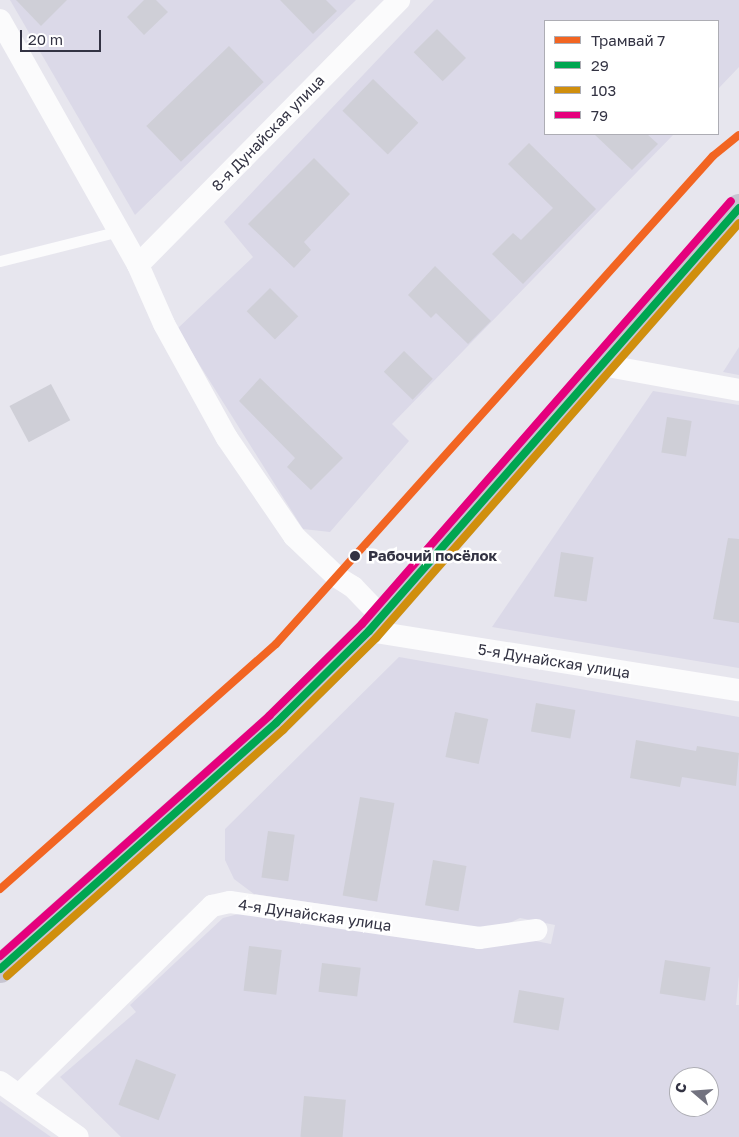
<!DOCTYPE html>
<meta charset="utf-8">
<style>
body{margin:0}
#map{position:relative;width:739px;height:1137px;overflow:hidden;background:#e7e6ee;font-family:"Golos Text",sans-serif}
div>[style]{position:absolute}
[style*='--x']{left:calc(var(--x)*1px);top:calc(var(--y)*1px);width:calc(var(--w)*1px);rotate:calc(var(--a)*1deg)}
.residential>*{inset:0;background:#dbd9e8}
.building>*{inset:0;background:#cfcfd7;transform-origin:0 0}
.service>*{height:11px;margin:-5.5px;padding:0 5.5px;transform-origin:5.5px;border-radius:5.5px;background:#fbfbfc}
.minor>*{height:22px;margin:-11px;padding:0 11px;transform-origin:11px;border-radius:11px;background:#fbfbfc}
.secondary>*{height:28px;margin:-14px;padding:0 14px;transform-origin:14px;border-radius:14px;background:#c7c5d1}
.bus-1>*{height:8px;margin:-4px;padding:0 4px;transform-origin:4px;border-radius:4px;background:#00a651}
.bus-2>*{height:8px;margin:-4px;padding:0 4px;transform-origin:4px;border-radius:4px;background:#d08f0d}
.bus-3>*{height:8px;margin:-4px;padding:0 4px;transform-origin:4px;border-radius:4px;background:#e5007d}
.tram-1>*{height:8px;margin:-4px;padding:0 4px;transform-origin:4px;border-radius:4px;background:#f26522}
.dots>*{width:14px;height:14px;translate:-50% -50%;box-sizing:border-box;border:2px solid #fff;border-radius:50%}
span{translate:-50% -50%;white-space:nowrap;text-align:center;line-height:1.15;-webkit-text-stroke:5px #fff;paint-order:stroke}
.street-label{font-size:15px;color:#333343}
.stop-label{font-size:15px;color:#333343;font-weight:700}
.left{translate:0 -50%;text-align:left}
.legend{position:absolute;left:544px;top:20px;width:175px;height:115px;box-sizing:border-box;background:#fff;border:1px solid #adadb4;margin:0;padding:6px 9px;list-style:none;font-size:15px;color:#333343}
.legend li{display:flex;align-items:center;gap:10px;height:25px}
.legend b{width:25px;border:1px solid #adadb4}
.north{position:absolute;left:669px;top:1067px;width:50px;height:50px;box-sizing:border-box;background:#fff;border:1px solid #adadb4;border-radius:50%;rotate:288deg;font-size:14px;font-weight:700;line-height:20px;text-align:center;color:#333343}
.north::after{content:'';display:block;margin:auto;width:18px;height:22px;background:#72727f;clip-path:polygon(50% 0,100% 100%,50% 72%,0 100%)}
.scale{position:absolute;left:20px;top:30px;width:81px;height:22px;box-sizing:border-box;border:2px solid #333343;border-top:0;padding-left:6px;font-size:15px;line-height:18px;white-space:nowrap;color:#333343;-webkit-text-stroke:4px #fff;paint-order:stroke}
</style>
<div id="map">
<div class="residential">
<div style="clip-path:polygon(10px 0,356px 0,135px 215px)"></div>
<div style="clip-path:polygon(434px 0,739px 0,739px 67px,718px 89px,718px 21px,545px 21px,545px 134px,674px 134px,392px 424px,409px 441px,330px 532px,303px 529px,177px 329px,253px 257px,224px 222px)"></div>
<div style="clip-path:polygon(739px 347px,739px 375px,723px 372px)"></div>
<div style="clip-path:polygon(653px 391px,739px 405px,739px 668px,492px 627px)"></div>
<div style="clip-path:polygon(evenodd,399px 657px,739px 717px,739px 976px,736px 1005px,739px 1005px,739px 1137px,121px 1137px,60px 1077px,136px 1012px,130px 1005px,223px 918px,242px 913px,479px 949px,520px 938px,551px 944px,555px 925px,520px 918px,494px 930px,254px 894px,234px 879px,225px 860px,225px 829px,399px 657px,679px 1077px,709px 1077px,709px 1107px,679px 1107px,679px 1077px)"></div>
<div style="clip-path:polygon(0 1101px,51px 1137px,0 1137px)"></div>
</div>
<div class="building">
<div style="clip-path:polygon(16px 0,67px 0,41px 26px)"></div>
<div style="clip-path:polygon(144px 0,156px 0,168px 12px,144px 35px,127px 17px)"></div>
<div style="clip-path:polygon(280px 0,326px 0,337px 11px,313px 34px)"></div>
<div style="left:437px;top:29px;width:41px;height:33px;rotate:45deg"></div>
<div style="left:229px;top:46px;width:50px;height:115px;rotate:46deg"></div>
<div style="left:373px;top:79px;width:63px;height:44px;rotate:44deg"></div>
<div style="clip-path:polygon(594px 134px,647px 134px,658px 144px,632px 170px)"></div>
<div style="clip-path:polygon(529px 143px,596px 209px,523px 284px,492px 254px,513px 233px,521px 240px,553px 208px,508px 164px)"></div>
<div style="clip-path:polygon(314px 158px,350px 194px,304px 242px,311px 250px,294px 268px,248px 224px)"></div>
<div style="clip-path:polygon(435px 266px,491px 321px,468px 344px,436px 313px,431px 318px,408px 295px)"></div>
<div style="left:270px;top:288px;width:40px;height:33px;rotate:45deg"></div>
<div style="left:404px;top:351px;width:40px;height:29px;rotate:44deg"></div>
<div style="clip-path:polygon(260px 378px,343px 458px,311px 490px,287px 467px,295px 458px,239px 401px)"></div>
<div style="left:51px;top:384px;width:41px;height:47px;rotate:62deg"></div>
<div style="left:667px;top:417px;width:25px;height:36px;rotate:9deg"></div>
<div style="clip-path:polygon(728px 538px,739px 539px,739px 623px,713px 619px)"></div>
<div style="left:561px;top:552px;width:33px;height:45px;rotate:9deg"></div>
<div style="left:536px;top:703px;width:40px;height:29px;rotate:10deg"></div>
<div style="left:455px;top:712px;width:34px;height:46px;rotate:12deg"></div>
<div style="clip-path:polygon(636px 740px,696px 751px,697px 746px,739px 753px,736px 786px,682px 777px,680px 787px,630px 778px)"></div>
<div style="left:360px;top:797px;width:35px;height:100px;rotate:10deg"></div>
<div style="left:268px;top:831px;width:27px;height:47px;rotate:8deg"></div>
<div style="left:433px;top:860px;width:34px;height:46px;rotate:10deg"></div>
<div style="left:249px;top:946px;width:33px;height:45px;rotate:7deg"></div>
<div style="left:665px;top:960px;width:46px;height:34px;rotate:9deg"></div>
<div style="left:322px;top:963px;width:39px;height:29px;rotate:7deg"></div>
<div style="left:519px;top:990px;width:46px;height:33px;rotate:10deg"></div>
<div style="left:136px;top:1059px;width:43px;height:49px;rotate:21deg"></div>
<div style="left:304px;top:1096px;width:42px;height:41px;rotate:5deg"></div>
</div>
<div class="service">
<div style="--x:0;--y:261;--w:123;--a:-14.1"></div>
</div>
<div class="minor">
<div style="--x:0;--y:20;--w:281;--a:60.6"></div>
<div style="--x:138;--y:265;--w:64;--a:66.2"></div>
<div style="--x:164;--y:324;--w:130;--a:61.1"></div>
<div style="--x:227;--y:438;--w:119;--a:55.6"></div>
<div style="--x:294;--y:536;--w:59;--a:43.6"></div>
<div style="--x:337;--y:577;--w:19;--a:32"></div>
<div style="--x:353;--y:587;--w:40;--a:46"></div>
<div style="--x:138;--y:265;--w:372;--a:-45.4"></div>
<div style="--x:602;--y:365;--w:139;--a:10.3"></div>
<div style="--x:369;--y:631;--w:375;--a:9.1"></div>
<div style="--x:0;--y:1082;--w:95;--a:35.2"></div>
<div style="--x:20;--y:1094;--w:269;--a:-44.4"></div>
<div style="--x:212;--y:906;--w:18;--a:-13"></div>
<div style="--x:230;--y:902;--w:252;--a:8.2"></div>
<div style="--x:479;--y:938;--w:58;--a:-8"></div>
</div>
<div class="secondary">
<div style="--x:0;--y:969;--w:370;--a:-41.7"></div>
<div style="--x:276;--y:723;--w:131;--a:-44.7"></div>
<div style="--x:369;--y:631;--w:562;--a:-48.82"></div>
</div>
<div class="bus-1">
<div style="--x:0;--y:969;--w:370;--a:-41.7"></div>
<div style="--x:276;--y:723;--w:131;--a:-44.7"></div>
<div style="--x:369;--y:631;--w:562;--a:-48.82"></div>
</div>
<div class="bus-2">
<div style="--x:7;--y:976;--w:370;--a:-41.7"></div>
<div style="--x:283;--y:730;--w:131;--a:-44.7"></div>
<div style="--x:376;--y:638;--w:551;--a:-48.82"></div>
</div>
<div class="bus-3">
<div style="--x:0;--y:956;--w:361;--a:-41.7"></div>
<div style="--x:269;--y:716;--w:131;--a:-44.7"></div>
<div style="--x:362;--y:624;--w:561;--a:-48.9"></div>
</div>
<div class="tram-1">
<div style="--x:0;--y:889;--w:369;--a:-41.6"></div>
<div style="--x:276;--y:644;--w:655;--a:-48.16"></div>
<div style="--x:713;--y:156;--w:33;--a:-39"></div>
</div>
<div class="dots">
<div style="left:355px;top:556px;background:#333343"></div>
</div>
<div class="street-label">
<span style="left:268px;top:133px;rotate:-46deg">8-я Дунайская улица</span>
<span style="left:554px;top:661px;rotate:9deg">5-я Дунайская улица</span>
<span style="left:315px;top:915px;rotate:8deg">4-я Дунайская улица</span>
</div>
<div class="stop-label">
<span class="left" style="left:368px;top:556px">Рабочий посёлок</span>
</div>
<ul class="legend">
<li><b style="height:6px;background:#f26522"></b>Трамвай 7</li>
<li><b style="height:6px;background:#00a651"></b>29</li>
<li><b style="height:6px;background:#d08f0d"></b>103</li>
<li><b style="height:6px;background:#e5007d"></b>79</li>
</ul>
<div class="north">С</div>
<div class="scale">20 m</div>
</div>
